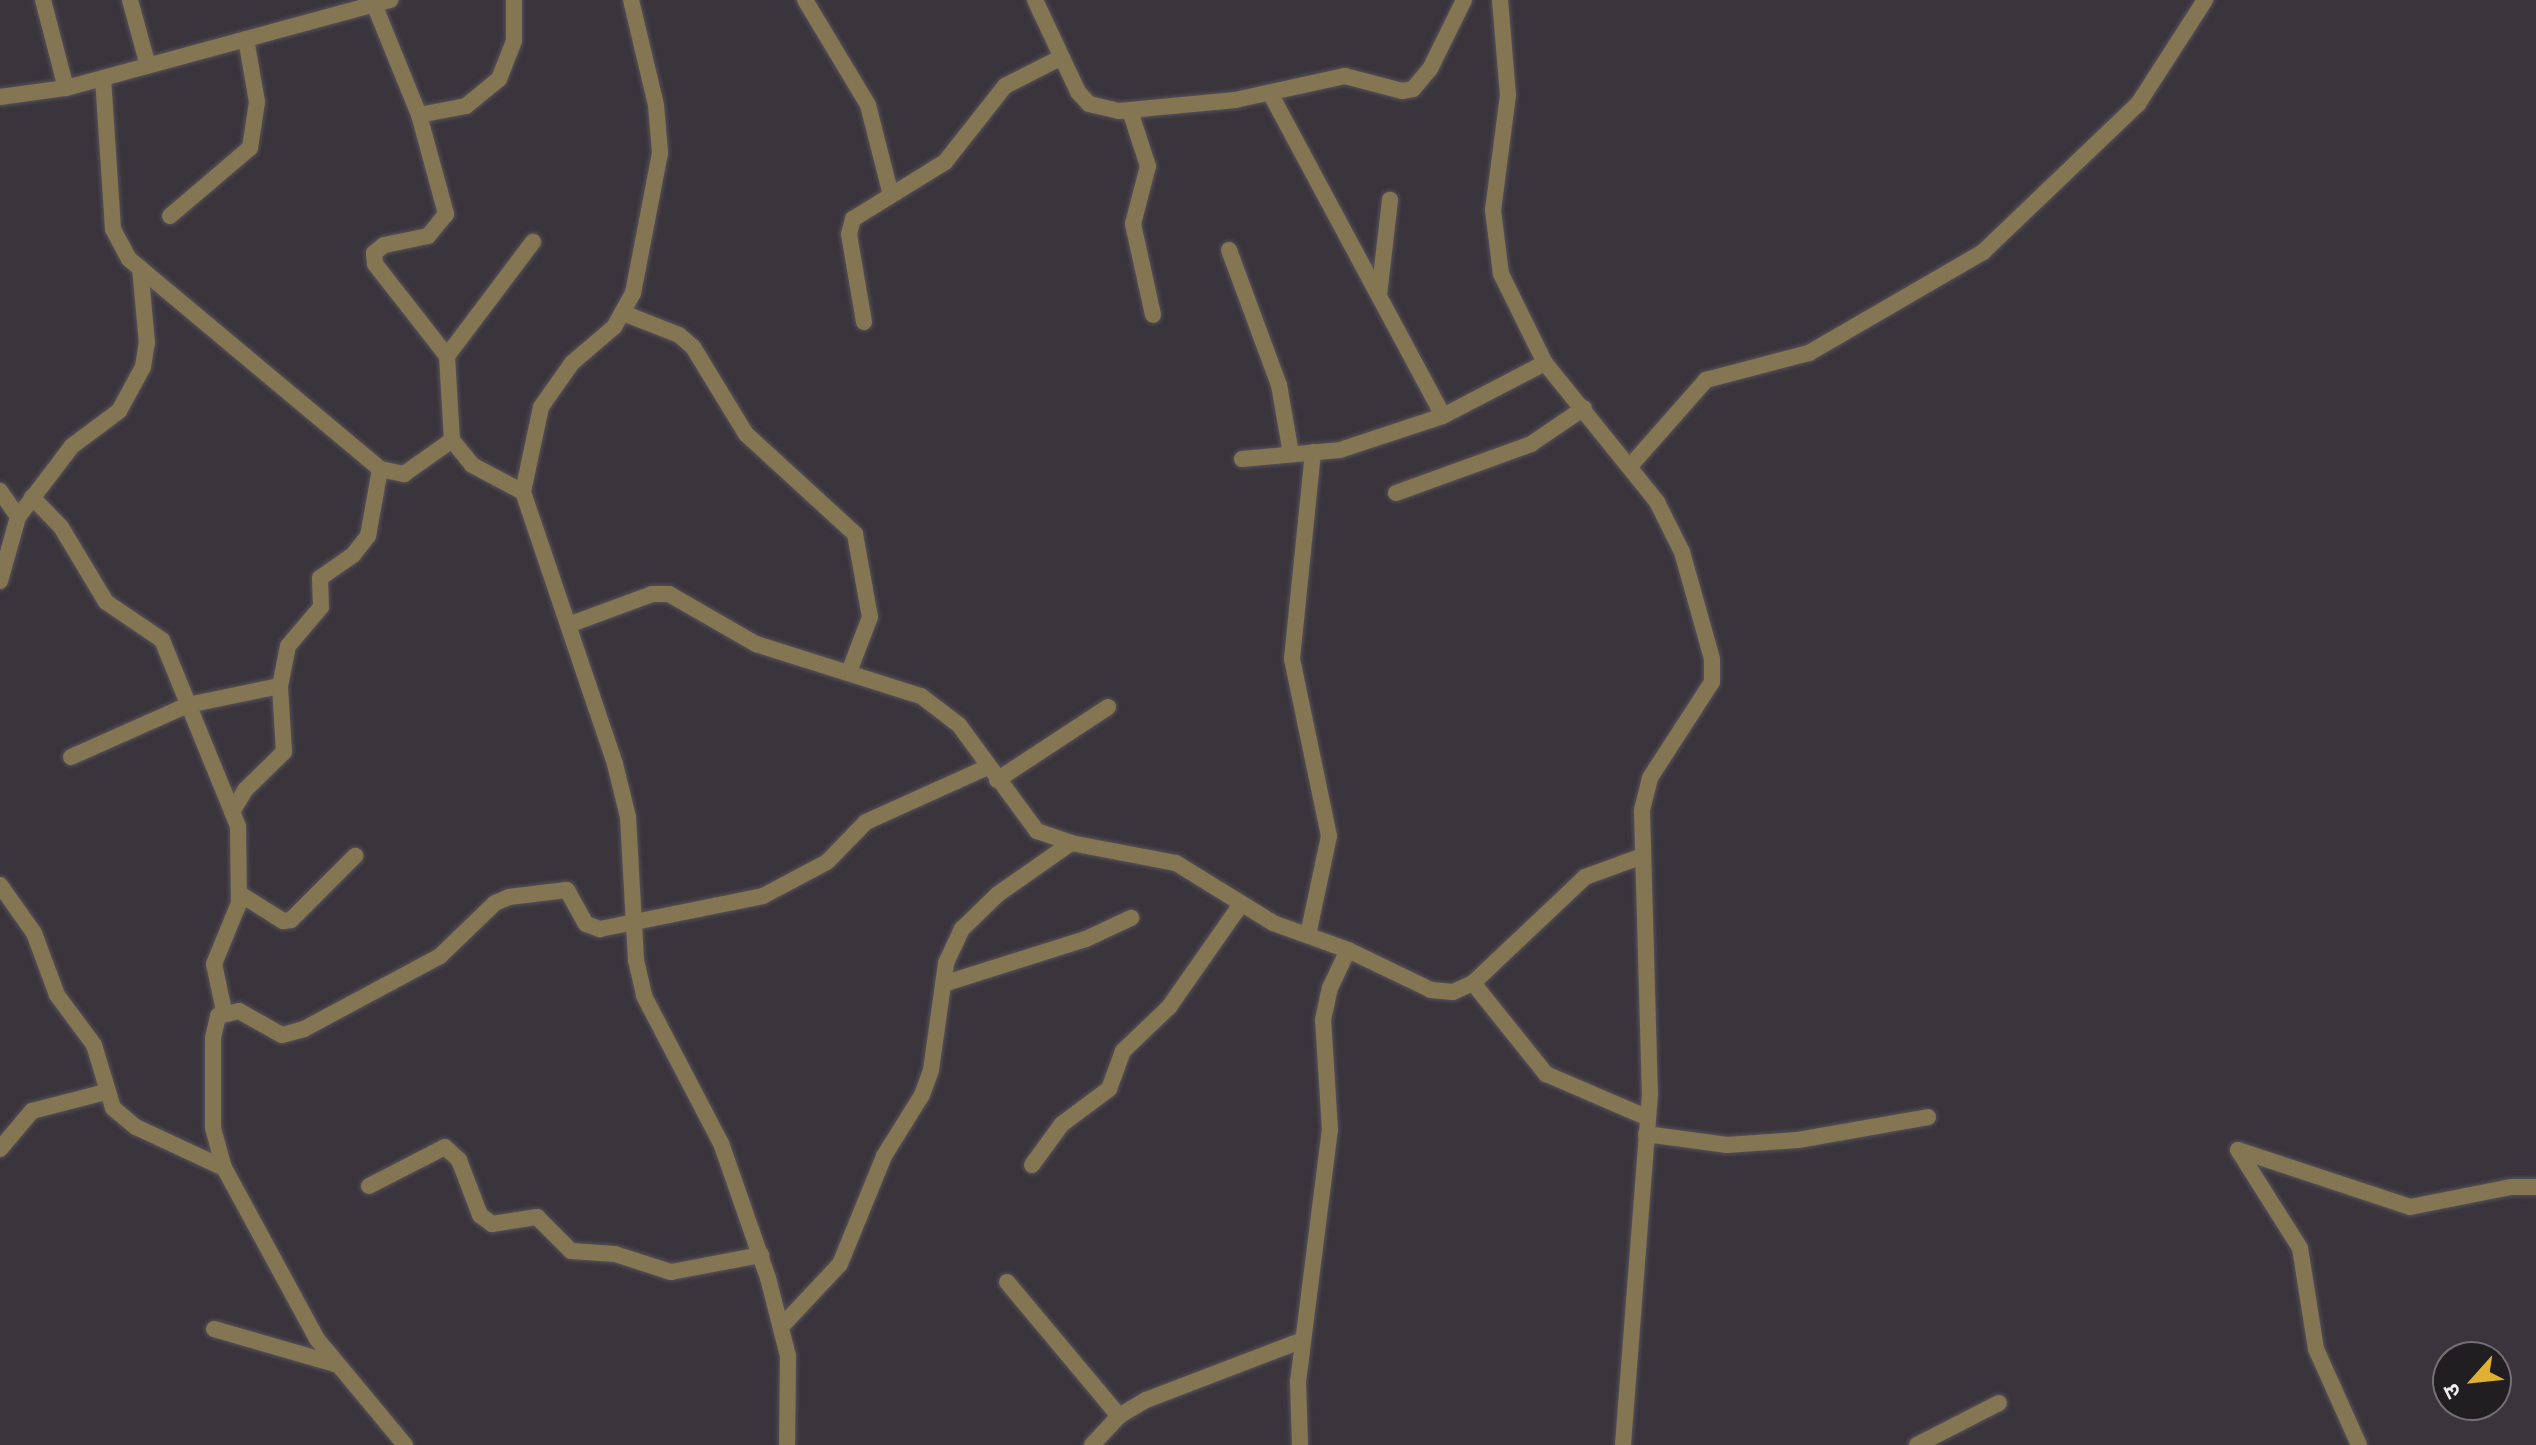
<!DOCTYPE html>
<meta charset="utf-8">
<style>
body{margin:0}
#map{position:relative;width:2536px;height:1445px;overflow:hidden;background:#3a353c;font-family:Helvetica,"Noto Sans Devanagari",sans-serif}
div>[style]{position:absolute}
[style*='--x']{left:calc(var(--x)*1px);top:calc(var(--y)*1px);width:calc(var(--w)*1px);rotate:calc(var(--a)*1deg)}
.roads{filter:drop-shadow(0 0 2px #575259) drop-shadow(0 0 2px #575259)}
.minor>*{height:16px;margin:-8px;padding:0 8px;transform-origin:8px;border-radius:8px;background:#847553}
.tertiary>*{height:16px;margin:-8px;padding:0 8px;transform-origin:8px;border-radius:8px;background:#847553}
span{translate:-50% -50%;white-space:nowrap;text-align:center;line-height:1.15;-webkit-text-stroke:6px #201e21;paint-order:stroke}
.north{position:absolute;left:2432px;top:1341px;width:80px;height:80px;box-sizing:border-box;background:#201e21;border:2px solid #737074;border-radius:50%;rotate:243deg;font-size:22px;font-weight:700;line-height:32px;text-align:center;color:#efecf0}
.north::after{content:'';display:block;margin:auto;width:28px;height:36px;background:#dfb034;clip-path:polygon(50% 0,100% 100%,50% 72%,0 100%)}
</style>
<div id="map">
<div class="roads">
<div class="minor">
<div style="--x:43;--y:0;--w:91;--a:75.4"></div>
<div style="--x:130;--y:0;--w:68;--a:74.7"></div>
<div style="--x:631;--y:0;--w:108;--a:76.6"></div>
<div style="--x:656;--y:105;--w:48;--a:85.2"></div>
<div style="--x:660;--y:153;--w:143;--a:100.9"></div>
<div style="--x:633;--y:293;--w:39;--a:119"></div>
<div style="--x:614;--y:327;--w:55;--a:139.4"></div>
<div style="--x:572;--y:363;--w:54;--a:125.2"></div>
<div style="--x:541;--y:407;--w:87;--a:102"></div>
<div style="--x:523;--y:492;--w:287;--a:71.3"></div>
<div style="--x:615;--y:764;--w:55;--a:76.2"></div>
<div style="--x:628;--y:817;--w:143;--a:86.8"></div>
<div style="--x:636;--y:960;--w:37;--a:77"></div>
<div style="--x:644;--y:996;--w:166;--a:62.4"></div>
<div style="--x:721;--y:1143;--w:143;--a:70.8"></div>
<div style="--x:768;--y:1278;--w:81;--a:75.6"></div>
<div style="--x:788;--y:1356;--w:89;--a:90.6"></div>
<div style="--x:805;--y:0;--w:122;--a:59"></div>
<div style="--x:868;--y:105;--w:93;--a:75.7"></div>
<div style="--x:1035;--y:0;--w:102;--a:64.9"></div>
<div style="--x:1078;--y:92;--w:16;--a:47"></div>
<div style="--x:1089;--y:104;--w:31;--a:13"></div>
<div style="--x:1119;--y:111;--w:117;--a:-5.4"></div>
<div style="--x:1235;--y:100;--w:113;--a:-12.3"></div>
<div style="--x:1345;--y:76;--w:59;--a:14.7"></div>
<div style="--x:1402;--y:91;--w:11;--a:-10"></div>
<div style="--x:1413;--y:89;--w:26;--a:-50"></div>
<div style="--x:1430;--y:69;--w:77;--a:-63.8"></div>
<div style="--x:374;--y:4;--w:120;--a:67.9"></div>
<div style="--x:419;--y:115;--w:103;--a:74.7"></div>
<div style="--x:446;--y:214;--w:28;--a:129"></div>
<div style="--x:428;--y:236;--w:45;--a:168.4"></div>
<div style="--x:384;--y:245;--w:13;--a:141"></div>
<div style="--x:374;--y:253;--w:11;--a:85"></div>
<div style="--x:375;--y:264;--w:117;--a:52"></div>
<div style="--x:447;--y:356;--w:84;--a:86.6"></div>
<div style="--x:452;--y:440;--w:32;--a:51"></div>
<div style="--x:472;--y:465;--w:58;--a:27.9"></div>
<div style="--x:103;--y:78;--w:151;--a:86.2"></div>
<div style="--x:113;--y:229;--w:34;--a:62"></div>
<div style="--x:129;--y:259;--w:327;--a:39.9"></div>
<div style="--x:380;--y:469;--w:25;--a:12"></div>
<div style="--x:404;--y:474;--w:59;--a:-35.3"></div>
<div style="--x:1270;--y:93;--w:366;--a:61.8"></div>
<div style="--x:0;--y:97;--w:67;--a:-7.8"></div>
<div style="--x:66;--y:88;--w:336;--a:-15.2"></div>
<div style="--x:1130;--y:111;--w:58;--a:71.9"></div>
<div style="--x:1148;--y:166;--w:60;--a:104.5"></div>
<div style="--x:1133;--y:224;--w:93;--a:77.6"></div>
<div style="--x:419;--y:115;--w:48;--a:-10.8"></div>
<div style="--x:466;--y:106;--w:43;--a:-39.3"></div>
<div style="--x:499;--y:79;--w:41;--a:-68.5"></div>
<div style="--x:514;--y:41;--w:41;--a:-90"></div>
<div style="--x:170;--y:216;--w:105;--a:-40.4"></div>
<div style="--x:250;--y:148;--w:47;--a:-81.3"></div>
<div style="--x:257;--y:102;--w:64;--a:-99.9"></div>
<div style="--x:1229;--y:250;--w:144;--a:69.7"></div>
<div style="--x:1279;--y:385;--w:70;--a:80.1"></div>
<div style="--x:1379;--y:295;--w:96;--a:-83.4"></div>
<div style="--x:623;--y:313;--w:60;--a:21.4"></div>
<div style="--x:679;--y:335;--w:18;--a:41"></div>
<div style="--x:693;--y:347;--w:102;--a:58.7"></div>
<div style="--x:746;--y:434;--w:148;--a:42.5"></div>
<div style="--x:855;--y:534;--w:84;--a:79.8"></div>
<div style="--x:870;--y:617;--w:59;--a:110.9"></div>
<div style="--x:864;--y:322;--w:89;--a:-99.7"></div>
<div style="--x:849;--y:234;--w:16;--a:-75"></div>
<div style="--x:853;--y:219;--w:108;--a:-31.8"></div>
<div style="--x:945;--y:162;--w:97;--a:-51.7"></div>
<div style="--x:1005;--y:86;--w:62;--a:-27"></div>
<div style="--x:447;--y:356;--w:143;--a:-53"></div>
<div style="--x:1242;--y:459;--w:98;--a:-5.2"></div>
<div style="--x:1340;--y:450;--w:108;--a:-18.3"></div>
<div style="--x:1443;--y:416;--w:115;--a:-27.5"></div>
<div style="--x:1632;--y:464;--w:112;--a:-48.6"></div>
<div style="--x:1706;--y:380;--w:106;--a:-14.7"></div>
<div style="--x:1809;--y:353;--w:201;--a:-30.1"></div>
<div style="--x:1983;--y:252;--w:214;--a:-43.7"></div>
<div style="--x:2138;--y:104;--w:124;--a:-57.2"></div>
<div style="--x:0;--y:491;--w:32;--a:55"></div>
<div style="--x:1396;--y:493;--w:144;--a:-19.9"></div>
<div style="--x:1531;--y:444;--w:64;--a:-34.2"></div>
<div style="--x:32;--y:497;--w:42;--a:46"></div>
<div style="--x:61;--y:527;--w:87;--a:59"></div>
<div style="--x:106;--y:602;--w:68;--a:34.2"></div>
<div style="--x:162;--y:640;--w:201;--a:67.8"></div>
<div style="--x:238;--y:826;--w:77;--a:89.3"></div>
<div style="--x:239;--y:903;--w:66;--a:112.3"></div>
<div style="--x:214;--y:964;--w:48;--a:78"></div>
<div style="--x:0;--y:581;--w:66;--a:-74.3"></div>
<div style="--x:18;--y:517;--w:89;--a:-52.7"></div>
<div style="--x:72;--y:446;--w:59;--a:-36.7"></div>
<div style="--x:119;--y:411;--w:50;--a:-61.4"></div>
<div style="--x:143;--y:367;--w:24;--a:-81"></div>
<div style="--x:147;--y:343;--w:75;--a:-95.3"></div>
<div style="--x:571;--y:624;--w:86;--a:-20.3"></div>
<div style="--x:652;--y:594;--w:17;--a:0"></div>
<div style="--x:669;--y:594;--w:100;--a:29.9"></div>
<div style="--x:756;--y:644;--w:173;--a:17.5"></div>
<div style="--x:921;--y:696;--w:48;--a:37.3"></div>
<div style="--x:959;--y:725;--w:132;--a:53.7"></div>
<div style="--x:1037;--y:831;--w:36;--a:19"></div>
<div style="--x:1071;--y:843;--w:107;--a:10.8"></div>
<div style="--x:1176;--y:863;--w:114;--a:31.7"></div>
<div style="--x:1273;--y:923;--w:80;--a:19.8"></div>
<div style="--x:1348;--y:950;--w:92;--a:25.7"></div>
<div style="--x:1431;--y:990;--w:22;--a:5"></div>
<div style="--x:1453;--y:992;--w:22;--a:-24"></div>
<div style="--x:1473;--y:983;--w:154;--a:-43.4"></div>
<div style="--x:1585;--y:877;--w:59;--a:-20"></div>
<div style="--x:71;--y:757;--w:128;--a:-24"></div>
<div style="--x:188;--y:705;--w:94;--a:-11.7"></div>
<div style="--x:997;--y:780;--w:133;--a:-33.3"></div>
<div style="--x:232;--y:812;--w:26;--a:-59"></div>
<div style="--x:245;--y:790;--w:54;--a:-44.3"></div>
<div style="--x:284;--y:752;--w:66;--a:-93.5"></div>
<div style="--x:280;--y:686;--w:41;--a:-78.7"></div>
<div style="--x:288;--y:646;--w:51;--a:-49.8"></div>
<div style="--x:321;--y:607;--w:29;--a:-92"></div>
<div style="--x:320;--y:578;--w:40;--a:-34.9"></div>
<div style="--x:353;--y:555;--w:24;--a:-52"></div>
<div style="--x:368;--y:536;--w:68;--a:-79.8"></div>
<div style="--x:0;--y:885;--w:59;--a:54.7"></div>
<div style="--x:34;--y:933;--w:66;--a:69.6"></div>
<div style="--x:57;--y:995;--w:62;--a:53.5"></div>
<div style="--x:94;--y:1045;--w:66;--a:73.2"></div>
<div style="--x:113;--y:1108;--w:30;--a:40"></div>
<div style="--x:136;--y:1127;--w:97;--a:25"></div>
<div style="--x:240;--y:894;--w:51;--a:32.1"></div>
<div style="--x:283;--y:921;--w:8;--a:-7"></div>
<div style="--x:291;--y:920;--w:91;--a:-45"></div>
<div style="--x:1308;--y:935;--w:101;--a:-78"></div>
<div style="--x:1329;--y:836;--w:181;--a:-101.8"></div>
<div style="--x:1292;--y:659;--w:208;--a:-84.2"></div>
<div style="--x:1473;--y:983;--w:117;--a:51.3"></div>
<div style="--x:1546;--y:1074;--w:111;--a:23.3"></div>
<div style="--x:943;--y:984;--w:150;--a:-17.5"></div>
<div style="--x:1086;--y:939;--w:50;--a:-25"></div>
<div style="--x:1646;--y:1134;--w:82;--a:7.7"></div>
<div style="--x:1727;--y:1145;--w:71;--a:-4"></div>
<div style="--x:1798;--y:1140;--w:132;--a:-10"></div>
<div style="--x:0;--y:1149;--w:50;--a:-49.9"></div>
<div style="--x:32;--y:1111;--w:76;--a:-14.4"></div>
<div style="--x:1032;--y:1165;--w:51;--a:-53.8"></div>
<div style="--x:1062;--y:1124;--w:59;--a:-36.7"></div>
<div style="--x:1109;--y:1089;--w:40;--a:-69.8"></div>
<div style="--x:1123;--y:1051;--w:64;--a:-43.7"></div>
<div style="--x:1169;--y:1007;--w:126;--a:-55"></div>
<div style="--x:369;--y:1186;--w:85;--a:-27.2"></div>
<div style="--x:445;--y:1147;--w:19;--a:43"></div>
<div style="--x:459;--y:1160;--w:59;--a:69.1"></div>
<div style="--x:480;--y:1215;--w:15;--a:37"></div>
<div style="--x:492;--y:1224;--w:46;--a:-8.8"></div>
<div style="--x:537;--y:1217;--w:48;--a:45"></div>
<div style="--x:571;--y:1251;--w:44;--a:3.9"></div>
<div style="--x:615;--y:1254;--w:59;--a:17.8"></div>
<div style="--x:671;--y:1272;--w:92;--a:-10.7"></div>
<div style="--x:1007;--y:1282;--w:175;--a:50.1"></div>
<div style="--x:781;--y:1327;--w:86;--a:-46.9"></div>
<div style="--x:840;--y:1264;--w:117;--a:-67.8"></div>
<div style="--x:884;--y:1156;--w:72;--a:-58.1"></div>
<div style="--x:922;--y:1095;--w:27;--a:-70"></div>
<div style="--x:931;--y:1070;--w:108;--a:-82"></div>
<div style="--x:946;--y:963;--w:38;--a:-65"></div>
<div style="--x:962;--y:929;--w:50;--a:-44.2"></div>
<div style="--x:998;--y:894;--w:89;--a:-34.9"></div>
<div style="--x:214;--y:1329;--w:126;--a:16.1"></div>
<div style="--x:405;--y:1445;--w:138;--a:-129.7"></div>
<div style="--x:317;--y:1339;--w:195;--a:-118.5"></div>
<div style="--x:224;--y:1168;--w:41;--a:-105.4"></div>
<div style="--x:213;--y:1128;--w:90;--a:-90"></div>
<div style="--x:213;--y:1038;--w:23;--a:-77"></div>
<div style="--x:218;--y:1016;--w:22;--a:-13"></div>
<div style="--x:239;--y:1011;--w:49;--a:29.2"></div>
<div style="--x:282;--y:1035;--w:23;--a:-15"></div>
<div style="--x:304;--y:1029;--w:154;--a:-28.2"></div>
<div style="--x:440;--y:956;--w:76;--a:-43.9"></div>
<div style="--x:495;--y:903;--w:15;--a:-23"></div>
<div style="--x:509;--y:897;--w:58;--a:-6.9"></div>
<div style="--x:567;--y:890;--w:39;--a:61"></div>
<div style="--x:586;--y:924;--w:15;--a:20"></div>
<div style="--x:600;--y:929;--w:166;--a:-11.4"></div>
<div style="--x:763;--y:896;--w:72;--a:-28"></div>
<div style="--x:827;--y:862;--w:56;--a:-45.7"></div>
<div style="--x:866;--y:822;--w:134;--a:-24.3"></div>
<div style="--x:1092;--y:1445;--w:40;--a:-47"></div>
<div style="--x:1119;--y:1416;--w:31;--a:-31"></div>
<div style="--x:1146;--y:1400;--w:168;--a:-20.9"></div>
<div style="--x:1300;--y:1445;--w:63;--a:-91.8"></div>
<div style="--x:1298;--y:1382;--w:254;--a:-82.8"></div>
<div style="--x:1330;--y:1130;--w:110;--a:-93.6"></div>
<div style="--x:1323;--y:1020;--w:33;--a:-78"></div>
<div style="--x:1330;--y:988;--w:42;--a:-64.7"></div>
<div style="--x:1917;--y:1445;--w:92;--a:-27.1"></div>
<div style="--x:2359;--y:1445;--w:105;--a:-114.1"></div>
<div style="--x:2316;--y:1349;--w:102;--a:-99"></div>
<div style="--x:2300;--y:1248;--w:116;--a:-122.3"></div>
<div style="--x:2238;--y:1150;--w:181;--a:18.3"></div>
<div style="--x:2410;--y:1207;--w:103;--a:-11.2"></div>
<div style="--x:2511;--y:1187;--w:25;--a:0"></div>
</div>
<div class="tertiary">
<div style="--x:1500;--y:0;--w:95;--a:85.2"></div>
<div style="--x:1508;--y:95;--w:116;--a:97.4"></div>
<div style="--x:1493;--y:210;--w:64;--a:82.9"></div>
<div style="--x:1501;--y:274;--w:99;--a:63.7"></div>
<div style="--x:1545;--y:363;--w:179;--a:51.1"></div>
<div style="--x:1657;--y:502;--w:56;--a:63.4"></div>
<div style="--x:1682;--y:552;--w:111;--a:74.3"></div>
<div style="--x:1712;--y:659;--w:23;--a:90"></div>
<div style="--x:1712;--y:682;--w:114;--a:122.9"></div>
<div style="--x:1650;--y:778;--w:34;--a:104"></div>
<div style="--x:1642;--y:811;--w:283;--a:88.4"></div>
<div style="--x:1650;--y:1094;--w:352;--a:94.4"></div>
</div>
</div>
<div class="north">उ</div>
</div>
